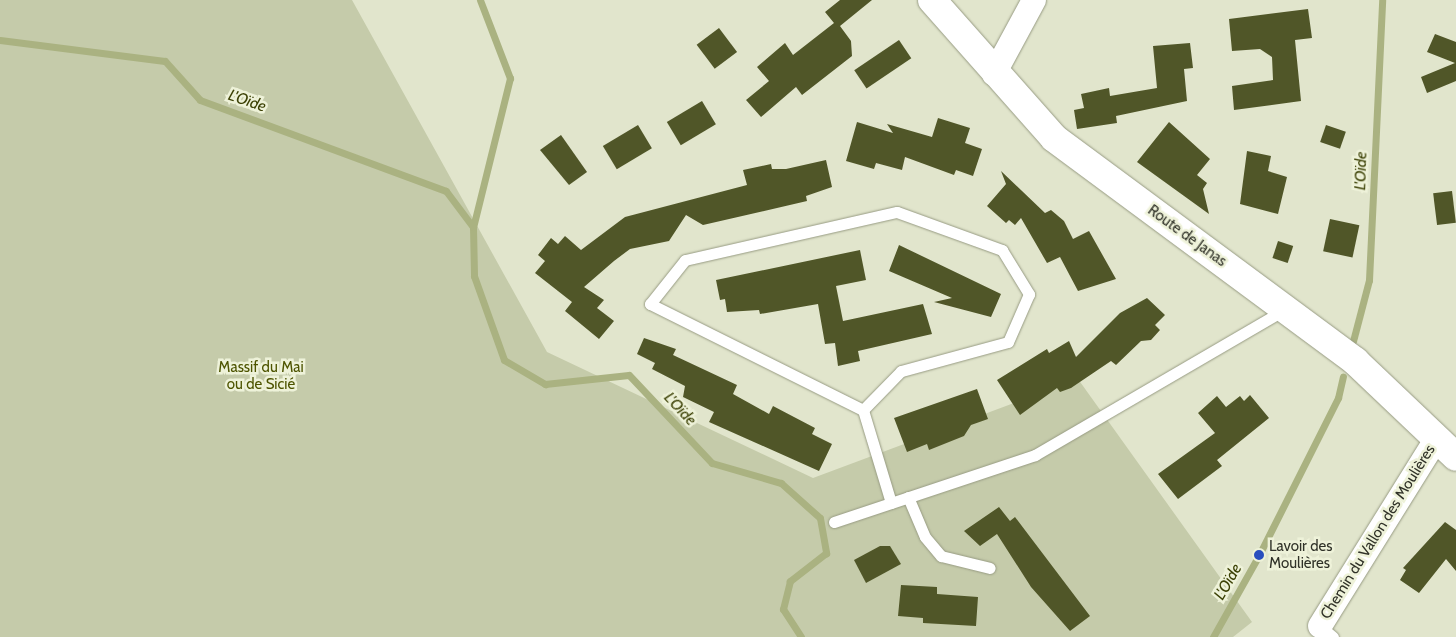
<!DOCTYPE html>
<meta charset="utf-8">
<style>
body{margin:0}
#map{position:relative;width:1456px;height:637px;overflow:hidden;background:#e1e5cc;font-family:Cabin,sans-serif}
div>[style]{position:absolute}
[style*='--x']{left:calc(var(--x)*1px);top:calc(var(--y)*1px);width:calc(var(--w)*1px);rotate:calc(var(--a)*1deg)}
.green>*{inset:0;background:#c5cbaa}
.stream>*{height:7px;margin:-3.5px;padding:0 3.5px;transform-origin:3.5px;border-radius:3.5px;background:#aab281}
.building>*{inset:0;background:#505628;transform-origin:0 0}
.roads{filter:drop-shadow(0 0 1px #979b83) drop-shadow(0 0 1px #979b83)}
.service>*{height:11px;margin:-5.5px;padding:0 5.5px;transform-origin:5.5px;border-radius:5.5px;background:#fff}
.minor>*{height:24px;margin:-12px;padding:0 12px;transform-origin:12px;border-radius:12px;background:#fff}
.tertiary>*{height:28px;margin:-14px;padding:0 14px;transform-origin:14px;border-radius:14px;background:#fff}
.dots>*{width:14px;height:14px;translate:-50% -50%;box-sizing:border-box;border:2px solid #eef2d9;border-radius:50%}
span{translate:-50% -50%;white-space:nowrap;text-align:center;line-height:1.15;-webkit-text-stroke:5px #eef2d9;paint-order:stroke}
.street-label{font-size:15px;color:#303228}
.park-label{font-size:15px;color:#4d5400}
.poi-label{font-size:15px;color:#303228}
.left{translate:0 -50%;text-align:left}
.water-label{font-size:16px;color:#3c4105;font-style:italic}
</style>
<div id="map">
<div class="green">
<div style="clip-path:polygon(0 0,352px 0,547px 352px,813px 478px,1078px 379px,1252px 622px,1233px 637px,0 637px)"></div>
</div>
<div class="stream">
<div style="--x:480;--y:0;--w:84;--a:69"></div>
<div style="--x:510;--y:78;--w:154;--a:103.9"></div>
<div style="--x:473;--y:227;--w:49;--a:88.8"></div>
<div style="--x:474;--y:276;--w:89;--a:70.3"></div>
<div style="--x:504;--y:360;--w:48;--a:30.3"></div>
<div style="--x:545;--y:384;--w:84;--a:-6.1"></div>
<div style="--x:629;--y:375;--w:121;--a:46.7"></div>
<div style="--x:712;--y:463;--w:72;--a:16.2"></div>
<div style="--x:781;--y:483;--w:52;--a:41.9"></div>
<div style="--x:820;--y:518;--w:36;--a:80"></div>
<div style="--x:826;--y:553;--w:46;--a:142.1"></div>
<div style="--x:790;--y:581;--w:29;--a:104"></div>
<div style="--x:783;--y:609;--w:33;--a:57"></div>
<div style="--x:0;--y:40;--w:166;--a:7.3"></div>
<div style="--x:165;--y:61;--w:52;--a:48.1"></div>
<div style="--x:200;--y:100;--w:262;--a:20.3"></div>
<div style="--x:446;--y:191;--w:45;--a:53.1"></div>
<div style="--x:1353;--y:341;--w:63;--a:-75.3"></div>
<div style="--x:1369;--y:280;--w:280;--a:-87.3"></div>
<div style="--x:1213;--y:637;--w:94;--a:-60.7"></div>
<div style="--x:1259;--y:555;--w:176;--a:-63.3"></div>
<div style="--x:1338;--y:398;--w:22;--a:-77"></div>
</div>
<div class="building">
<div style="clip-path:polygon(840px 0,872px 0,840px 26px,851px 41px,852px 56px,802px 95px,796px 87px,761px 117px,746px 100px,769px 81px,757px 67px,785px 43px,793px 55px,834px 23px,825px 12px)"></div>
<div style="clip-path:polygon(1308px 9px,1312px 38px,1295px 40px,1301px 101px,1234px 110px,1232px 86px,1273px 80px,1272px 57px,1260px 49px,1232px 51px,1229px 19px)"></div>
<div style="left:719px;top:28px;width:30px;height:28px;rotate:53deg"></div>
<div style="clip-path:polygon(1435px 34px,1456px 42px,1456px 81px,1427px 93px,1421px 77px,1455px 63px,1427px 52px)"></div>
<div style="left:899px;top:40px;width:22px;height:54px;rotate:56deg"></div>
<div style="clip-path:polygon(1190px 43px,1193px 68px,1184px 69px,1187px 101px,1116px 116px,1117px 123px,1077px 129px,1074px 110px,1084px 108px,1081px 94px,1109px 88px,1110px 96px,1157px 88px,1153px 46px)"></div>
<div style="left:702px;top:101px;width:27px;height:41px;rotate:59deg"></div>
<div style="clip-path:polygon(938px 118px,970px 128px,965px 143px,982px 149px,973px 176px,956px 170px,954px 175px,905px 157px,902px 170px,876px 163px,874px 169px,846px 161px,857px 122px,893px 133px,887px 124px,932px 137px)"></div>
<div style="clip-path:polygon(1169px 122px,1210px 159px,1197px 175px,1207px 183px,1203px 189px,1209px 214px,1137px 162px)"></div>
<div style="left:638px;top:125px;width:27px;height:41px;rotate:59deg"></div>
<div style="left:1326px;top:125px;width:21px;height:18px;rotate:19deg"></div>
<div style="clip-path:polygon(561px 135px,587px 172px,569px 185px,540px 150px)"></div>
<div style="clip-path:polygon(1247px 151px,1271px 156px,1268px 171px,1287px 177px,1278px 214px,1240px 204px)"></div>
<div style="clip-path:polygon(826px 160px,832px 187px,806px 196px,807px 201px,703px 225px,686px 215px,669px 241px,630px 249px,614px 261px,584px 287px,604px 300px,597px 308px,614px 321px,599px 339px,565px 311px,572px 302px,535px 273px,545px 261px,538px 255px,551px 238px,558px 244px,565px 236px,581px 250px,625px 217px,747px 185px,743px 170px,771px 164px,772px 169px,786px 169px)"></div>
<div style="clip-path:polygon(1001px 171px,1045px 213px,1051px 210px,1064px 221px,1073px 239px,1089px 231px,1116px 279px,1078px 291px,1060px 257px,1047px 263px,1021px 218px,1015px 225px,1009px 220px,1006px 223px,987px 206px,1006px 184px)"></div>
<div style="left:1452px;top:191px;width:32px;height:19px;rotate:83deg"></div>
<div style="left:1330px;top:219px;width:30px;height:33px;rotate:12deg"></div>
<div style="left:1278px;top:241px;width:16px;height:18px;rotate:18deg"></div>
<div style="clip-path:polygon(899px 245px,1001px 294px,991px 317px,934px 302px,952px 298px,889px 271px)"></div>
<div style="clip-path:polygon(860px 250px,866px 280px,836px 286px,843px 321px,923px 304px,932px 334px,858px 351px,860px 361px,838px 366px,835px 343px,825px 344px,818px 304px,760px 314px,759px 310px,727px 312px,725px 299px,720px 300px,716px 280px)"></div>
<div style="clip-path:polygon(1147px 298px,1165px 315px,1155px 325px,1160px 330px,1151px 340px,1141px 341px,1116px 365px,1111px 361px,1071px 388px,1060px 392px,1057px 388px,1020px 415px,997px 380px,1047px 349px,1049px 353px,1069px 341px,1076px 357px,1120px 313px)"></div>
<div style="clip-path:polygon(644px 338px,676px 349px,673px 355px,737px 385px,733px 394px,769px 414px,773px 406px,815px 428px,812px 434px,832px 444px,819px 471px,709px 422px,714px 412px,683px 397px,685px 386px,652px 369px,655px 363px,637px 354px)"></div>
<div style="clip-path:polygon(977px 389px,988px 419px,971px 425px,964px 436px,929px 450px,927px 444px,907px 452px,894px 418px)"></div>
<div style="clip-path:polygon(1250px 395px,1269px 418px,1217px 460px,1222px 466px,1178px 499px,1158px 474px,1215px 433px,1198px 413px,1217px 396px,1226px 407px,1240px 396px,1244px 401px)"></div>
<div style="clip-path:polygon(999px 507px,1010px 521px,1015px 517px,1090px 616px,1070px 631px,1031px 587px,997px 534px,980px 546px,964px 531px)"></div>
<div style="clip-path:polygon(1445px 522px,1456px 530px,1456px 571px,1446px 559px,1419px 593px,1400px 580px,1406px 570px,1403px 568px)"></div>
<div style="clip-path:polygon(880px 546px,890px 546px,901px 564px,866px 583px,854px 560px)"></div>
<div style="clip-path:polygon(901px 585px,937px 587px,937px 594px,978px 597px,976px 626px,923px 623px,923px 618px,898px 616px)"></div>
</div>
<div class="roads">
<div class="service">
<div style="--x:863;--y:410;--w:238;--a:-153.5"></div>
<div style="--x:650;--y:304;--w:56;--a:-51.5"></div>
<div style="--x:685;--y:260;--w:217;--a:-12.8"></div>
<div style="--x:897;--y:212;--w:112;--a:19.9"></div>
<div style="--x:1002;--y:250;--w:52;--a:58.5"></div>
<div style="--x:1029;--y:294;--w:52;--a:113.6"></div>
<div style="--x:1008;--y:342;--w:111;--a:164.8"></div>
<div style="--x:901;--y:371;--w:54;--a:134.3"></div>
<div style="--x:863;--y:410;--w:97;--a:73.2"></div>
<div style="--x:908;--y:497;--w:43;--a:67"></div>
<div style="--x:925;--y:537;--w:25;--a:50"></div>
<div style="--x:941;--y:556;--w:50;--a:13.8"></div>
<div style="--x:834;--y:522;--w:212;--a:-18.4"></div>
<div style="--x:1035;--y:455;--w:290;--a:-30.2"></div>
<div style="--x:1320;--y:626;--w:17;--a:40"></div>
</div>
<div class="minor">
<div style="--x:994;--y:74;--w:84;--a:-61.6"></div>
<div style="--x:1320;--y:626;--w:221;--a:-58.1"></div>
</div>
<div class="tertiary">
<div style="--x:932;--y:0;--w:184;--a:48.5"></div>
<div style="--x:1054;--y:138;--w:375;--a:36.5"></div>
<div style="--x:1355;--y:361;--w:139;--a:43.5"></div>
</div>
</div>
<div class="dots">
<div style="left:1259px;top:555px;background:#294ebe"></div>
</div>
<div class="street-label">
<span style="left:1187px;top:236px;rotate:36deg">Route de Janas</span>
<span style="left:1378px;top:532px;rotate:-58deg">Chemin du Vallon des Moulières</span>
</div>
<div class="park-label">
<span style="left:261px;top:376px">Massif du Mai<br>ou de Sicié</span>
</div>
<div class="poi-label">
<span class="left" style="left:1269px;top:555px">Lavoir des<br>Moulières</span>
</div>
<div class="water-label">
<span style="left:247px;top:101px;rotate:19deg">L'Oïde</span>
<span style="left:1361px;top:171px;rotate:-88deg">L'Oïde</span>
<span style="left:680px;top:409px;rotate:47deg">L'Oïde</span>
<span style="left:1228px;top:582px;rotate:-60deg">L'Oïde</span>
</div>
</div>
